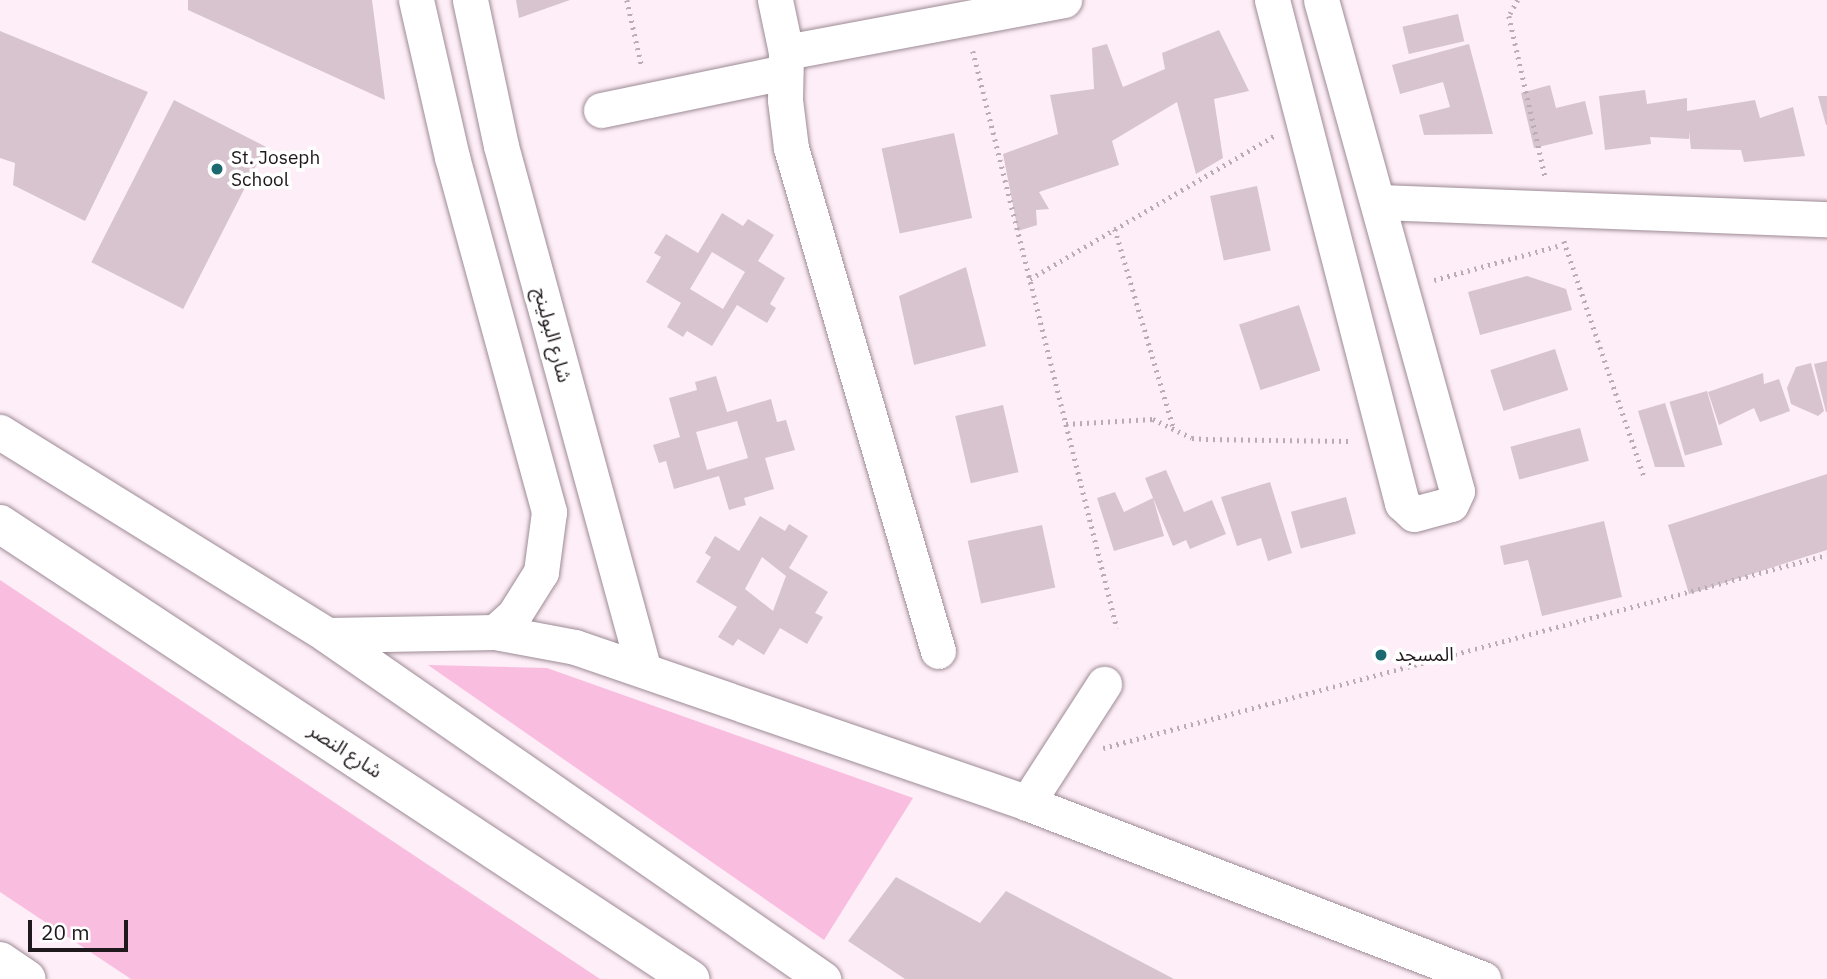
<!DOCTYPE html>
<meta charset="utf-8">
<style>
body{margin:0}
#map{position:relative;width:1827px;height:979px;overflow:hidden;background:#feeef7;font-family:"IBM Plex Sans","Noto Sans Arabic",sans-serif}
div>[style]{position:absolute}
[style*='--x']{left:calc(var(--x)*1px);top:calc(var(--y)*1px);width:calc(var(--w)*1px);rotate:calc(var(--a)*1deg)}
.green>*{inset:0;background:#f9bde0}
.building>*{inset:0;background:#d7c4ce;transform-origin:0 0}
.path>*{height:4.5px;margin-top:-2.25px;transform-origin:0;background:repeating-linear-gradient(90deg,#b9acb3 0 2px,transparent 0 7px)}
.roads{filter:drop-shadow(0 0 2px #9d8b95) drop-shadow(0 0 2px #9d8b95)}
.minor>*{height:35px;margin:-17.5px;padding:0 17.5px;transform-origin:17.5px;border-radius:17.5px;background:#fff}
.major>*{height:38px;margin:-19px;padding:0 19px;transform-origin:19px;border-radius:19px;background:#fff}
.dots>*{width:19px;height:19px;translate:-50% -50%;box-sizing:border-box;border:4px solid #fff;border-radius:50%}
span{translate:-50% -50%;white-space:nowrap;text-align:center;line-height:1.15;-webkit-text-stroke:7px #fff;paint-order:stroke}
.poi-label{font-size:19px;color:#1f181c}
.left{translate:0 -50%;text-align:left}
.street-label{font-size:19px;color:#1f181c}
.scale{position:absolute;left:28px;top:920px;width:100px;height:32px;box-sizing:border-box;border:4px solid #1f181c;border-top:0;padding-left:9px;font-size:21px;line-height:24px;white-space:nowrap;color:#1f181c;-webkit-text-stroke:5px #fff;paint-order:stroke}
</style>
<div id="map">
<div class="green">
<div style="clip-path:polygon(0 580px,600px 979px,131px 979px,0 892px)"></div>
<div style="clip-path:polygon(428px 665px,547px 668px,913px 798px,824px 940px)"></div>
</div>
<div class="building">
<div style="clip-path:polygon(188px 0,372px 0,385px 100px,188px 10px)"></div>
<div style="clip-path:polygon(516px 0,570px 0,519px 18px)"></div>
<div style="left:1458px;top:14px;width:28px;height:57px;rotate:77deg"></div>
<div style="clip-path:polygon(1219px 30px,1249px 91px,1214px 99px,1223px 158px,1196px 174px,1177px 102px,1112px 141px,1119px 165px,1039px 192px,1049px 209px,1036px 210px,1037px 225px,1018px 231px,1003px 154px,1058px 134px,1050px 95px,1094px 89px,1092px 48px,1107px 44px,1123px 87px,1165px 69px,1162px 53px)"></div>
<div style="clip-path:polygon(0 31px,148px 92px,85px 221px,13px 185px,15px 163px,0 158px)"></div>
<div style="clip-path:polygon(1469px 44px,1493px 134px,1424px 135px,1419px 115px,1450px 107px,1443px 82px,1400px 94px,1392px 65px)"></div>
<div style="clip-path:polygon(1550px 85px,1556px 108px,1585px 101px,1593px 134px,1534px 148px,1521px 93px)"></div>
<div style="clip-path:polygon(1645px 90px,1647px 104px,1687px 98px,1687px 111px,1755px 100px,1760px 118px,1793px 107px,1805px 156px,1744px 162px,1741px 150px,1691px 149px,1689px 131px,1689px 139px,1650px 137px,1651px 144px,1605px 150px,1599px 96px)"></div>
<div style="clip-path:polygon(1818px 96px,1827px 96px,1827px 125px,1826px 125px)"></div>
<div style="left:174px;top:100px;width:103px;height:182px;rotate:27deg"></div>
<div style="left:954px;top:133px;width:87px;height:74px;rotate:78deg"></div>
<div style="left:1257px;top:186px;width:66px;height:48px;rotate:78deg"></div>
<div style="clip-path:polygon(evenodd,722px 213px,743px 226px,748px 219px,774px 235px,758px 261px,785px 278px,770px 304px,776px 308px,767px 323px,737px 305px,712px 346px,687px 331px,683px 337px,667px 327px,681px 303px,646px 282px,661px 257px,654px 253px,666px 234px,698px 253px,722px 213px,712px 252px,745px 272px,723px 309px,690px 289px,712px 252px)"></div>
<div style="clip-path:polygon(966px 267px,986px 346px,914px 365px,899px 296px)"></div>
<div style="clip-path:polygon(1527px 276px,1566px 289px,1572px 310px,1480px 335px,1468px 292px)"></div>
<div style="left:1299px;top:305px;width:69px;height:63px;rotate:72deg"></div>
<div style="left:1555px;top:349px;width:43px;height:68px;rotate:72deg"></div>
<div style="clip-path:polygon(1827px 361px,1827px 412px,1826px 412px,1814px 364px)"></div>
<div style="clip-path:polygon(1811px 363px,1824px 411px,1818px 416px,1791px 404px,1787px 388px,1796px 367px)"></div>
<div style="clip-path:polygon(1763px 373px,1764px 384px,1779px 379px,1790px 411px,1760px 422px,1754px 408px,1719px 425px,1708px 392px)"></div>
<div style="clip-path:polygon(evenodd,716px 376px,727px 412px,771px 399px,777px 422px,786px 420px,795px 450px,765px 458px,774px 489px,744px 498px,746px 505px,729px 510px,719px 476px,674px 489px,666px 461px,659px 463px,653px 445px,680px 437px,669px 398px,697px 390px,695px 382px,716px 376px,737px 421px,748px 458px,707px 470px,696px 432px,737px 421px)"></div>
<div style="left:1707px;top:391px;width:56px;height:39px;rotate:74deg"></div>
<div style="clip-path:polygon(1665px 403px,1685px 467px,1655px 467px,1638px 411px)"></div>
<div style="left:1003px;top:405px;width:69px;height:49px;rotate:77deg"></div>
<div style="left:1580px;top:428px;width:34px;height:72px;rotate:75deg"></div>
<div style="clip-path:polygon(1166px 470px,1184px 512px,1212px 500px,1226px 534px,1190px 549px,1186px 540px,1173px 546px,1153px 498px,1164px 536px,1114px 551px,1097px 498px,1115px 492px,1124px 512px,1153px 498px,1145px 478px)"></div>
<div style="clip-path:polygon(1827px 474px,1827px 550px,1689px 594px,1668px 525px)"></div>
<div style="clip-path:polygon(1270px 482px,1292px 553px,1268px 561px,1261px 538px,1237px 546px,1221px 497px)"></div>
<div style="left:1346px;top:497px;width:38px;height:57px;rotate:75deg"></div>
<div style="clip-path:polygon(evenodd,760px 516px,785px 531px,789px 524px,808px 536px,789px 568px,828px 592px,815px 613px,823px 617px,807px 644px,780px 628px,764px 655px,738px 639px,733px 646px,718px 637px,737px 607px,696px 582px,711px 557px,705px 553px,715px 536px,739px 551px,760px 516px,762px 557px,786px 576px,773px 611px,745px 589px,762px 557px)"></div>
<div style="clip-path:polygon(1604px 521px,1622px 597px,1542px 616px,1528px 560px,1504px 565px,1500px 546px)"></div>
<div style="left:1042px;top:525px;width:64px;height:76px;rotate:78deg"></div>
<div style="clip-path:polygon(896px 877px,980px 923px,1006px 891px,1174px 979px,905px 979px,848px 941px)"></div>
</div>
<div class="path">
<div style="--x:627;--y:0;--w:69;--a:77.4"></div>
<div style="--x:1518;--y:0;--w:18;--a:119"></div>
<div style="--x:1509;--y:16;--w:164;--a:77.3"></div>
<div style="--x:973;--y:51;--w:595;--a:75.99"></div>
<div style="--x:1115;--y:229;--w:209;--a:73.6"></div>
<div style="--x:1564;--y:241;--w:251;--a:71.2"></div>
<div style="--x:1030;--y:279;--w:283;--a:-30.4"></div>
<div style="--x:1434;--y:280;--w:132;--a:-15.4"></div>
<div style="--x:1066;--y:424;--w:87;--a:-3.3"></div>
<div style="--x:1153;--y:419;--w:43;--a:26"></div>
<div style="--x:1192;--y:438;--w:14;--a:4"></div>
<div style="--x:1206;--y:439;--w:145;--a:0.8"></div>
<div style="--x:1103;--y:748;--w:749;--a:-14.93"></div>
</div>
<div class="roads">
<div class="minor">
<div style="--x:416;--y:0;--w:161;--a:77.1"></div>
<div style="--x:452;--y:157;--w:368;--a:74.7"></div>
<div style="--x:549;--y:512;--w:61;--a:97.6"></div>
<div style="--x:541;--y:572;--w:51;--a:122.1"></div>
<div style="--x:514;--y:615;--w:25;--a:138"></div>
<div style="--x:470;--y:0;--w:149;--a:78"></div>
<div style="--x:501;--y:146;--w:540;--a:74.75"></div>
<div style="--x:775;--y:0;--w:53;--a:78.1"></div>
<div style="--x:786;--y:52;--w:48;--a:91.2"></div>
<div style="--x:785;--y:100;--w:48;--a:82.9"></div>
<div style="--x:791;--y:148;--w:524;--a:73.71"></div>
<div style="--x:1272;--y:0;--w:520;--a:75.51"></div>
<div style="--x:1402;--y:503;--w:16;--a:43"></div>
<div style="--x:1414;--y:514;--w:38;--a:-15"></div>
<div style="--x:1451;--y:504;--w:14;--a:-65"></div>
<div style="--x:1457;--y:491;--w:509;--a:-105.48"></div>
<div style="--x:786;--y:52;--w:283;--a:-10.6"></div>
<div style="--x:601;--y:110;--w:188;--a:-11.7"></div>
<div style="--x:1378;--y:202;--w:449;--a:2.2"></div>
<div style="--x:0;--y:432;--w:385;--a:31.8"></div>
<div style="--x:327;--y:635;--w:604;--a:34.74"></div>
<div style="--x:327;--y:635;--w:168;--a:-1"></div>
<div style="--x:495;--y:632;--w:81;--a:10.6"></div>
<div style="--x:575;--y:647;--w:478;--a:19"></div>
<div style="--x:1027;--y:803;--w:489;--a:21.1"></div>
<div style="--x:1027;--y:803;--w:142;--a:-57.1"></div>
</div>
<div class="major">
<div style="--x:0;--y:524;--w:827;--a:33.4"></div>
<div style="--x:0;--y:961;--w:32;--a:34"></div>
</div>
</div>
<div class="dots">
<div style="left:217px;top:169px;background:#1c696f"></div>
<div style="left:1381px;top:655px;background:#1c696f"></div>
</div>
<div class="poi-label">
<span class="left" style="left:231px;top:169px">St. Joseph<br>School</span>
<span class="left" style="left:1395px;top:655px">المسجد</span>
</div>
<div class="street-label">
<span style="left:552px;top:335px;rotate:75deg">شارع البولينج</span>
<span style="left:345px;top:751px;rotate:33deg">شارع النصر</span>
</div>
<div class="scale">20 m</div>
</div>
